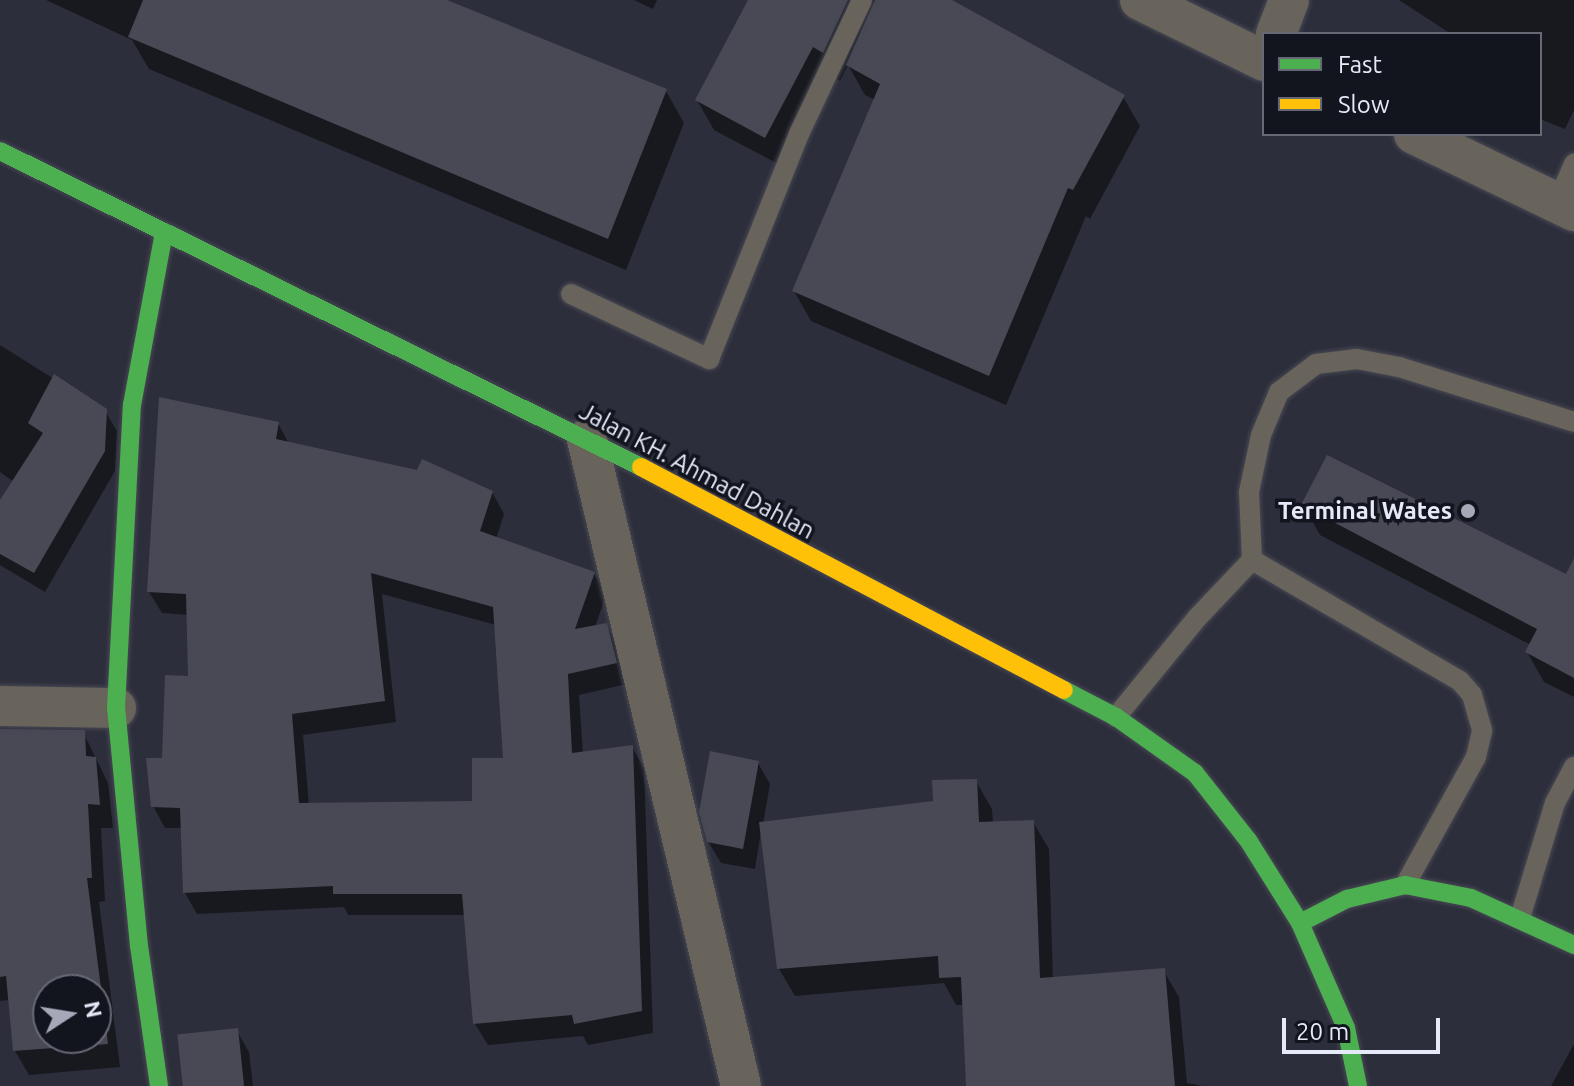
<!DOCTYPE html>
<style>
body{margin:0}
#map{position:relative;width:1574px;height:1086px;overflow:hidden;background:#2d2e3b;font-family:Ubuntu,sans-serif}
div>[style]{position:absolute}
[style*='--x']{left:calc(var(--x)*1px);top:calc(var(--y)*1px);width:calc(var(--w)*1px);rotate:calc(var(--a)*1deg)}
.shadow>*{inset:0;background:#0007}
.building>*{inset:0;background:#484955;transform-origin:0 0}
.roads{filter:drop-shadow(0 0 2px #484955) drop-shadow(0 0 2px #484955)}
.lane>*{height:20px;margin:-10px;padding:0 10px;transform-origin:10px;border-radius:10px;background:#68645b}
.street>*{height:40px;margin:-20px;padding:0 20px;transform-origin:20px;border-radius:20px;background:#68645b}
.fast>*{height:18px;margin:-9px;padding:0 9px;transform-origin:9px;border-radius:9px;background:#4caf50}
.slow>*{height:18px;margin:-9px;padding:0 9px;transform-origin:9px;border-radius:9px;background:#ffc107}
.dots>*{width:22px;height:22px;translate:-50% -50%;box-sizing:border-box;border:4px solid #12141e;border-radius:50%}
span{translate:-50% -50%;white-space:nowrap;text-align:center;line-height:1.15;-webkit-text-stroke:7px #12141e;paint-order:stroke}
.street-label{font-size:24px;color:#e6e9f8}
.poi-label{font-size:24px;color:#e6e9f8;font-weight:700}
.right{translate:-100% -50%;text-align:right}
.legend{position:absolute;left:1262px;top:32px;width:280px;height:104px;box-sizing:border-box;background:#12141e;border:2px solid #676975;margin:0;padding:10px 14px;list-style:none;font-size:24px;color:#e6e9f8}
.legend li{display:flex;align-items:center;gap:16px;height:40px}
.legend b{width:40px;border:2px solid #676975}
.north{position:absolute;left:32px;top:974px;width:80px;height:80px;box-sizing:border-box;background:#12141e;border:2px solid #676975;border-radius:50%;rotate:78deg;font-size:22px;font-weight:700;line-height:32px;text-align:center;color:#e6e9f8}
.north::after{content:'';display:block;margin:auto;width:28px;height:36px;background:#a5a8b6;clip-path:polygon(50% 0,100% 100%,50% 72%,0 100%)}
.scale{position:absolute;left:1282px;top:1018px;width:158px;height:36px;box-sizing:border-box;border:4px solid #e6e9f8;border-top:0;padding-left:10px;font-size:24px;line-height:28px;white-space:nowrap;color:#e6e9f8;-webkit-text-stroke:6px #12141e;paint-order:stroke}
</style>
<div id="map">
<div class="shadow">
<div style="clip-path:polygon(46px 0,441px 0,666px 91px,684px 123px,626px 270px,149px 69px,132px 40px)"></div>
<div style="clip-path:polygon(634px 0,657px 0,653px 9px)"></div>
<div style="clip-path:polygon(750px 0,948px 0,1123px 97px,1140px 126px,1090px 219px,1086px 216px,1006px 405px,811px 321px,794px 291px,875px 100px,865px 95px,848px 65px,840px 81px,830px 76px,782px 166px,714px 130px,697px 100px)"></div>
<div style="clip-path:polygon(1399px 0,1574px 0,1574px 110px,1565px 129px,1540px 119px,1540px 34px,1451px 34px)"></div>
<div style="clip-path:polygon(0 345px,105px 411px,117px 431px,115px 471px,45px 592px,0 565px,0 504px,14px 482px,0 472px)"></div>
<div style="clip-path:polygon(evenodd,278px 423px,289px 444px,492px 492px,504px 514px,496px 539px,594px 573px,606px 595px,595px 627px,606px 625px,619px 647px,627px 684px,579px 695px,583px 754px,632px 747px,644px 768px,653px 1033px,588px 1045px,583px 1036px,488px 1045px,475px 1024px,466px 915px,348px 915px,344px 907px,197px 914px,185px 893px,183px 828px,165px 828px,153px 806px,190px 678px,189px 615px,162px 613px,149px 592px,278px 423px,382px 594px,496px 625px,505px 760px,474px 803px,309px 805px,303px 735px,396px 722px,382px 594px)"></div>
<div style="clip-path:polygon(1303px 505px,1566px 576px,1574px 559px,1574px 697px,1544px 682px,1527px 652px,1531px 645px,1320px 535px)"></div>
<div style="clip-path:polygon(evenodd,0 730px,83px 732px,108px 783px,113px 828px,101px 828px,105px 901px,99px 902px,120px 1067px,29px 1075px,15px 1051px,10px 1000px,0 1001px,0 730px,48px 990px,96px 990px,96px 1038px,48px 1038px,48px 990px)"></div>
<div style="clip-path:polygon(758px 763px,770px 784px,763px 824px,935px 803px,976px 781px,992px 809px,993px 823px,1033px 822px,1049px 849px,1053px 979px,1163px 970px,1179px 997px,1187px 1083px,1203px 1086px,971px 1086px,965px 1005px,956px 1005px,944px 983px,795px 996px,779px 969px,761px 831px,755px 869px,721px 863px,708px 841px)"></div>
<div style="clip-path:polygon(237px 1031px,249px 1052px,253px 1086px,185px 1086px)"></div>
<div style="clip-path:polygon(1574px 1044px,1574px 1086px,1551px 1086px)"></div>
</div>
<div class="building">
<div style="clip-path:polygon(143px 0,447px 0,667px 89px,608px 239px,128px 37px)"></div>
<div style="clip-path:polygon(748px 0,848px 0,823px 53px,813px 47px,765px 138px,695px 100px)"></div>
<div style="clip-path:polygon(875px 0,952px 0,1125px 95px,1073px 190px,1068px 188px,989px 376px,792px 291px,880px 84px,846px 65px)"></div>
<div style="clip-path:polygon(54px 374px,107px 409px,105px 451px,34px 573px,0 554px,0 500px,43px 433px,28px 423px)"></div>
<div style="clip-path:polygon(evenodd,159px 397px,279px 422px,276px 439px,417px 470px,422px 459px,493px 491px,480px 531px,595px 572px,575px 629px,607px 623px,617px 663px,568px 674px,572px 753px,633px 745px,642px 1011px,574px 1024px,572px 1015px,473px 1024px,462px 894px,333px 894px,333px 886px,183px 893px,180px 808px,151px 807px,146px 758px,162px 758px,165px 675px,188px 676px,186px 594px,147px 592px,159px 397px,371px 573px,493px 607px,503px 758px,472px 758px,472px 801px,299px 803px,292px 714px,385px 701px,371px 573px)"></div>
<div style="clip-path:polygon(1327px 455px,1566px 574px,1574px 558px,1574px 678px,1525px 652px,1537px 629px,1301px 505px)"></div>
<div style="clip-path:polygon(evenodd,0 729px,85px 730px,86px 756px,96px 757px,100px 805px,88px 804px,92px 878px,87px 878px,108px 1044px,13px 1051px,6px 976px,0 977px,0 729px,48px 990px,96px 990px,96px 1038px,48px 1038px,48px 990px)"></div>
<div style="clip-path:polygon(710px 751px,759px 761px,743px 849px,707px 842px,699px 812px)"></div>
<div style="clip-path:polygon(977px 779px,979px 822px,1034px 820px,1040px 978px,1165px 968px,1175px 1086px,966px 1086px,961px 977px,939px 978px,938px 956px,777px 969px,759px 822px,933px 801px,932px 780px)"></div>
<div style="left:238px;top:1028px;width:58px;height:61px;rotate:84deg"></div>
</div>
<div class="roads">
<div class="lane">
<div style="--x:1557;--y:203;--w:43;--a:-66.4"></div>
<div style="--x:571;--y:294;--w:153;--a:25.2"></div>
<div style="--x:709;--y:359;--w:242;--a:-68.2"></div>
<div style="--x:799;--y:134;--w:148;--a:-64.8"></div>
<div style="--x:1252;--y:560;--w:241;--a:30.2"></div>
<div style="--x:1460;--y:681;--w:18;--a:49"></div>
<div style="--x:1472;--y:695;--w:37;--a:74"></div>
<div style="--x:1482;--y:731;--w:27;--a:103"></div>
<div style="--x:1476;--y:757;--w:146;--a:119"></div>
<div style="--x:1116;--y:717;--w:128;--a:-50.7"></div>
<div style="--x:1197;--y:618;--w:80;--a:-46.5"></div>
<div style="--x:1252;--y:560;--w:68;--a:-92.5"></div>
<div style="--x:1249;--y:492;--w:58;--a:-78.1"></div>
<div style="--x:1261;--y:435;--w:47;--a:-67.3"></div>
<div style="--x:1279;--y:392;--w:46;--a:-37.1"></div>
<div style="--x:1316;--y:364;--w:41;--a:-7"></div>
<div style="--x:1357;--y:359;--w:43;--a:10.8"></div>
<div style="--x:1399;--y:367;--w:183;--a:17.4"></div>
<div style="--x:1520;--y:918;--w:120;--a:-73.1"></div>
<div style="--x:1555;--y:803;--w:41;--a:-62.2"></div>
</div>
<div class="street">
<div style="--x:1140;--y:0;--w:138;--a:26.2"></div>
<div style="--x:1276;--y:34;--w:36;--a:-69"></div>
<div style="--x:1414;--y:134;--w:178;--a:25.7"></div>
<div style="--x:587;--y:439;--w:665;--a:76.61"></div>
<div style="--x:0;--y:706;--w:116;--a:1"></div>
</div>
<div class="fast">
<div style="--x:0;--y:151;--w:715;--a:26.24"></div>
<div style="--x:1064;--y:690;--w:59;--a:27.4"></div>
<div style="--x:1116;--y:717;--w:97;--a:35.3"></div>
<div style="--x:1195;--y:773;--w:85;--a:51.7"></div>
<div style="--x:1248;--y:840;--w:98;--a:57.9"></div>
<div style="--x:1300;--y:923;--w:115;--a:66.3"></div>
<div style="--x:1346;--y:1028;--w:59;--a:78.3"></div>
<div style="--x:1300;--y:923;--w:53;--a:-27.1"></div>
<div style="--x:1347;--y:899;--w:60;--a:-13.6"></div>
<div style="--x:1405;--y:885;--w:67;--a:11.1"></div>
<div style="--x:1471;--y:898;--w:113;--a:24.5"></div>
<div style="--x:159;--y:1086;--w:141;--a:-98.1"></div>
<div style="--x:139;--y:946;--w:239;--a:-95.5"></div>
<div style="--x:116;--y:708;--w:303;--a:-87"></div>
<div style="--x:132;--y:405;--w:176;--a:-79.5"></div>
</div>
<div class="slow">
<div style="--x:641;--y:467;--w:478;--a:27.8"></div>
</div>
</div>
<div class="dots">
<div style="left:1468px;top:511px;background:#a5a8b6"></div>
</div>
<div class="street-label">
<span style="left:697px;top:471px;rotate:28deg">Jalan KH. Ahmad Dahlan</span>
</div>
<div class="poi-label">
<span class="right" style="left:1452px;top:511px">Terminal Wates</span>
</div>
<ul class="legend">
<li><b style="height:10px;background:#4caf50"></b>Fast</li>
<li><b style="height:10px;background:#ffc107"></b>Slow</li>
</ul>
<div class="north">N</div>
<div class="scale">20 m</div>
</div>
